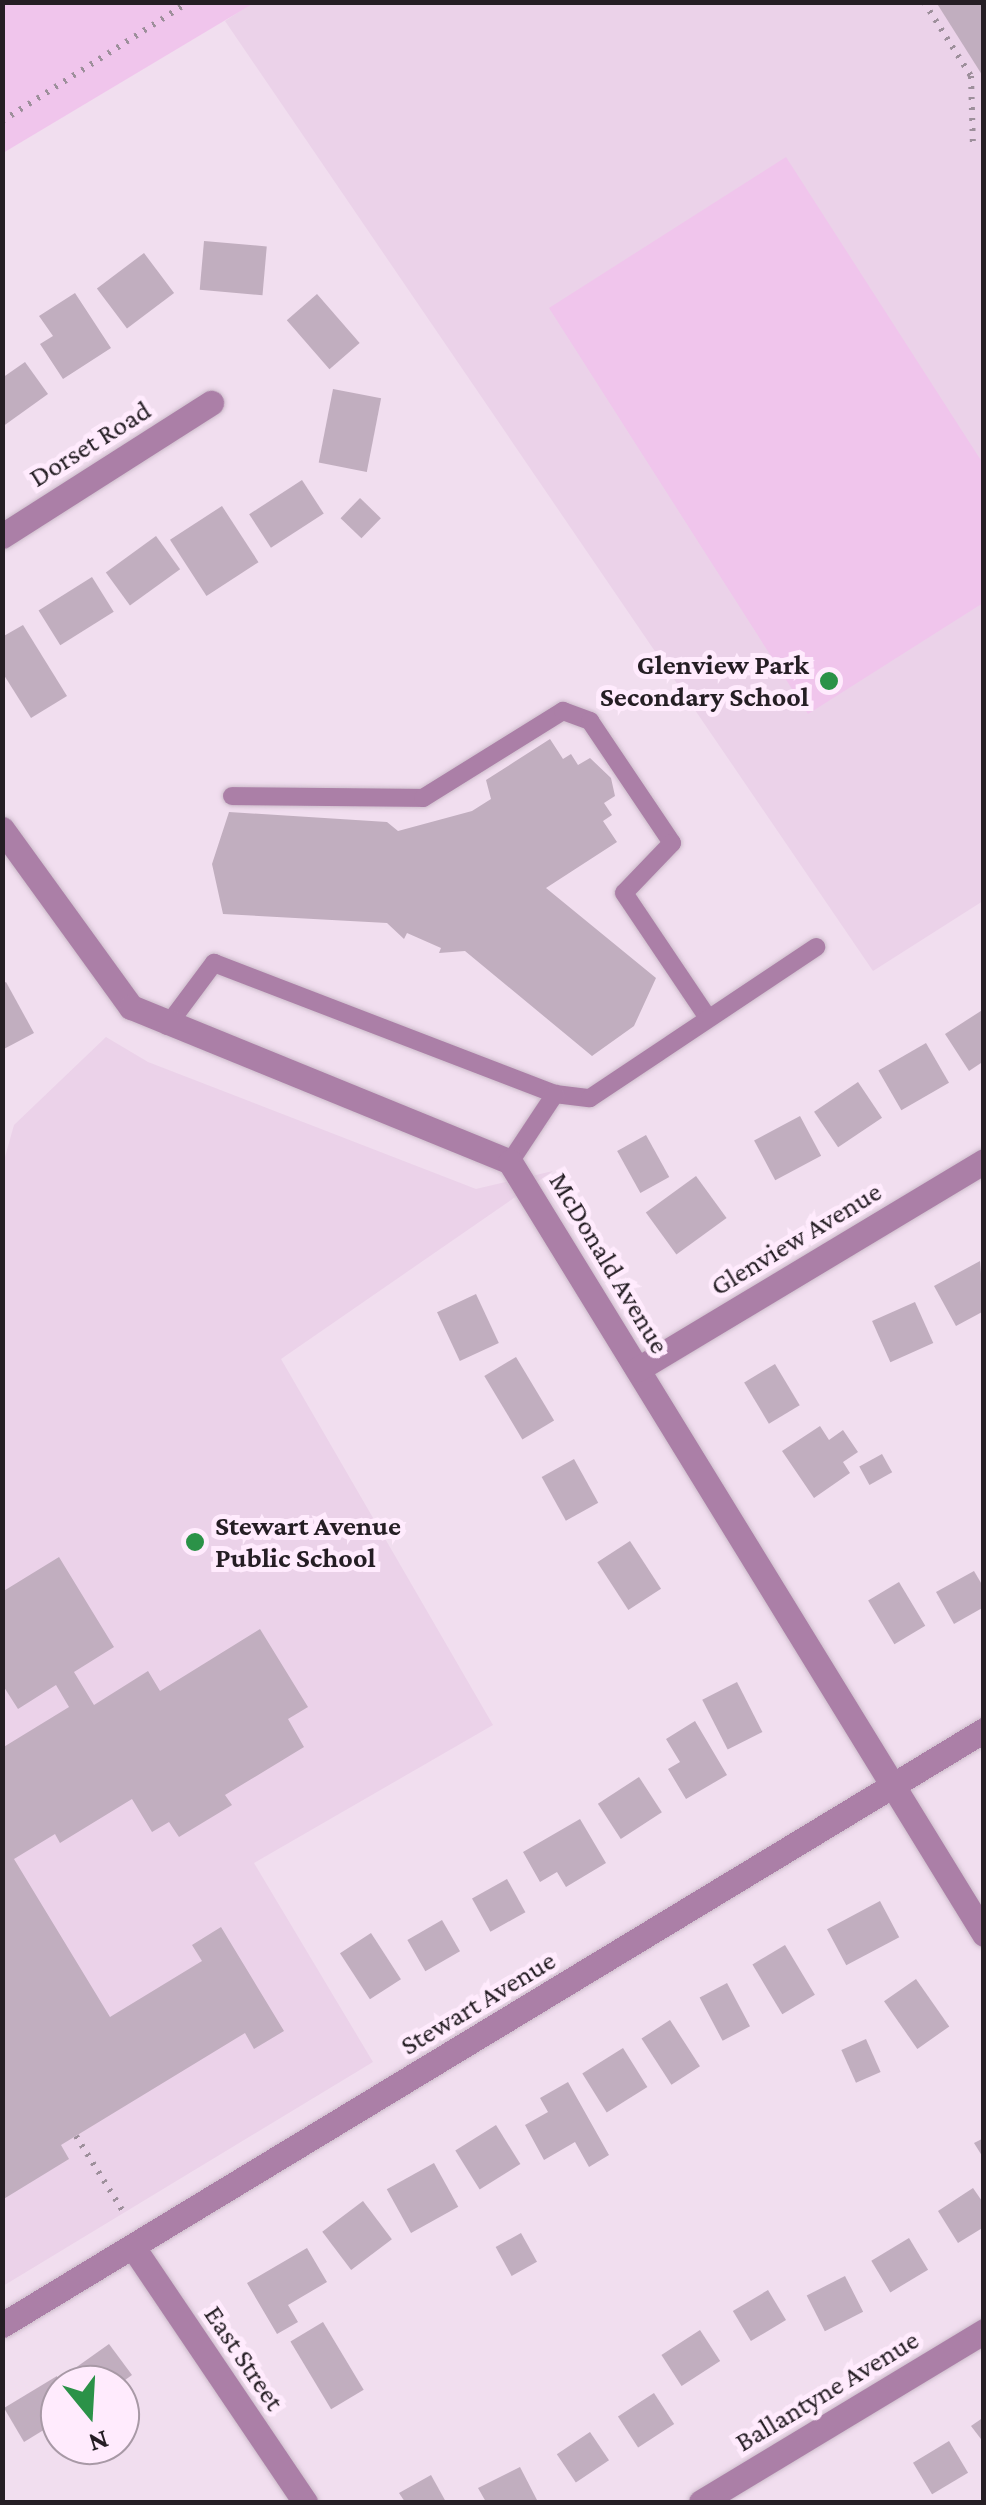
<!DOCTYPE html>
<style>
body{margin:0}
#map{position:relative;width:986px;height:2505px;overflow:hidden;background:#f1deef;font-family:"Crimson Pro",serif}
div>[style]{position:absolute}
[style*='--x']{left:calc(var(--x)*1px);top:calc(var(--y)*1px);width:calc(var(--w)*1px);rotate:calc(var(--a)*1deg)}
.built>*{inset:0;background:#ebd2e9}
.green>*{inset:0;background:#f0c5ec}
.building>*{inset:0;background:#c1aebf;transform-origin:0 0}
.path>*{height:6px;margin-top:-3px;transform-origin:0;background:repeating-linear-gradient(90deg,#9d8f9b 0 2.5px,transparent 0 10.5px)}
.roads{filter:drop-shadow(0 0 2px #ccbbca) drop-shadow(0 0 2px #ccbbca)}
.lane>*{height:18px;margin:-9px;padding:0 9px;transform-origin:9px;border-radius:9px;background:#ab7fa7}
.street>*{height:25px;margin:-12.5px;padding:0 12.5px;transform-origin:12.5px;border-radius:12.5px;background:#ab7fa7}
.dots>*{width:28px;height:28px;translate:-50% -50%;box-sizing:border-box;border:5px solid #ffebfd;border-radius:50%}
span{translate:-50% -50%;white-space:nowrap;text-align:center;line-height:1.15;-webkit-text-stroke:10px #ffebfd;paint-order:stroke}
.street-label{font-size:28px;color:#251e24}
.poi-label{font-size:28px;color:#251e24;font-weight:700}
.right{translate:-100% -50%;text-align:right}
.left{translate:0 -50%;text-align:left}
.frame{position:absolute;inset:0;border:5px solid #251e24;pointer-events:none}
.north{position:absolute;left:40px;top:2365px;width:100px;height:100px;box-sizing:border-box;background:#ffebfd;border:2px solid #a899a6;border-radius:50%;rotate:162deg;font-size:28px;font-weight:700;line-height:40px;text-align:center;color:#251e24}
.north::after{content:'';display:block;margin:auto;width:35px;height:45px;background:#2b9248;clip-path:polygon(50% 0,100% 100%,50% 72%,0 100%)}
</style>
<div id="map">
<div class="built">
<div style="clip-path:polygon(254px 2px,983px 3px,983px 901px,873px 971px,225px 21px)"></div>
<div style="clip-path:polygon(106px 1037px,148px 1062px,476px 1189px,553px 1171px,281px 1359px,493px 1725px,254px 1863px,373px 2062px,3px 2286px,3px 1164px,14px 1125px)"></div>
</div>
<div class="green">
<div style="clip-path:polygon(3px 2px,254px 2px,254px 3px,3px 153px)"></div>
<div style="clip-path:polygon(786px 157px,984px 465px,983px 603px,808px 714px,549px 308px)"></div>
</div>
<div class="building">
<div style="clip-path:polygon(936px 2px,984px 2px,984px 78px)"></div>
<div style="left:204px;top:241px;width:63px;height:49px;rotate:5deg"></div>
<div style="left:144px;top:253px;width:50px;height:59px;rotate:53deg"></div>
<div style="clip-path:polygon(75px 293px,111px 348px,63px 379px,40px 344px,53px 336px,39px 316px)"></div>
<div style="left:317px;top:294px;width:65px;height:40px;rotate:49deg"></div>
<div style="clip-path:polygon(25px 362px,48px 394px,2px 427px,2px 378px)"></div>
<div style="left:333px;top:389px;width:49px;height:75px;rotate:11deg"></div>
<div style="left:302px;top:480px;width:40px;height:63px;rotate:57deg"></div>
<div style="left:360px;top:498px;width:29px;height:28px;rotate:44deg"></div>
<div style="left:222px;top:506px;width:67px;height:62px;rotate:57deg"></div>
<div style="left:156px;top:536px;width:41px;height:62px;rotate:54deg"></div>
<div style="left:92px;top:577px;width:41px;height:63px;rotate:58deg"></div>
<div style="clip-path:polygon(23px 625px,67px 696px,31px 718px,2px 672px,2px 637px)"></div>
<div style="clip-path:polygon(550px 739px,563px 759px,571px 754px,578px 765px,590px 758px,611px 778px,615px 796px,604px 803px,612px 815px,603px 821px,617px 842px,546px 888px,656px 978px,634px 1026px,592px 1056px,465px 951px,439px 953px,441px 948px,407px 933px,404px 939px,387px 923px,223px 914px,212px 864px,229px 812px,387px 822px,398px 831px,472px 811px,491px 799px,486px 780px)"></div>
<div style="clip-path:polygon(6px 982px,34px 1033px,2px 1050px,2px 984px)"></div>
<div style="clip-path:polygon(984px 1009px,984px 1061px,969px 1071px,945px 1034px)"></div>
<div style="left:926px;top:1043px;width:46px;height:55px;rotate:60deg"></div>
<div style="left:858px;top:1082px;width:43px;height:53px;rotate:56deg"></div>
<div style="left:800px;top:1116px;width:45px;height:52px;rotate:62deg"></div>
<div style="left:646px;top:1135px;width:48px;height:33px;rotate:61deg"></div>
<div style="left:696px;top:1176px;width:52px;height:62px;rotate:54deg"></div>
<div style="clip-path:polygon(980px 1261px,984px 1311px,956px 1326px,934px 1286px)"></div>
<div style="left:476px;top:1294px;width:54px;height:43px;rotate:65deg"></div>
<div style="left:915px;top:1302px;width:45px;height:47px;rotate:66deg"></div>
<div style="left:516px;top:1357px;width:74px;height:37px;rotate:59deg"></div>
<div style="left:775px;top:1364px;width:48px;height:36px;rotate:59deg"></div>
<div style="clip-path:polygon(820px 1426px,829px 1440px,843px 1430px,858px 1452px,843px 1462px,850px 1473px,814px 1498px,782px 1451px)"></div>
<div style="left:882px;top:1454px;width:21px;height:26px;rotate:61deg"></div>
<div style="left:574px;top:1459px;width:50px;height:37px;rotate:61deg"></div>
<div style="left:630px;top:1541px;width:57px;height:39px;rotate:57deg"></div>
<div style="clip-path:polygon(59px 1557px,114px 1647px,74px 1672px,94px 1705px,148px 1671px,160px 1691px,260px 1629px,308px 1707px,288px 1719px,304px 1747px,225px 1795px,232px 1805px,179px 1837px,169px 1822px,152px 1832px,132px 1799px,60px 1843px,55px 1834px,14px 1859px,110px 2017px,202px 1961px,192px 1945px,221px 1927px,284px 2031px,254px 2049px,245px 2033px,61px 2145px,69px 2159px,2px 2200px,2px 1748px,69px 1707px,56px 1685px,18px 1709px,2px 1684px,2px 1592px)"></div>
<div style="clip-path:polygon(974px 1571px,984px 1588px,984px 1607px,954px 1624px,936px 1592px)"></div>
<div style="left:899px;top:1582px;width:51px;height:36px;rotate:59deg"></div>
<div style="left:737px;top:1682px;width:56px;height:39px;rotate:63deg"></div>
<div style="clip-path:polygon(695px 1721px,727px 1775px,686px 1799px,668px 1769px,680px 1762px,666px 1739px)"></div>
<div style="left:639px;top:1777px;width:42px;height:49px;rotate:57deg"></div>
<div style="clip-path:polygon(580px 1819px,606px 1863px,566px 1887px,557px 1872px,540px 1882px,523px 1852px)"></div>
<div style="left:507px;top:1879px;width:38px;height:40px;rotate:61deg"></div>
<div style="left:880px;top:1901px;width:41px;height:60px;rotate:62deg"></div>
<div style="left:442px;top:1920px;width:36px;height:40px;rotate:60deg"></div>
<div style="left:371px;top:1933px;width:55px;height:37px;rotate:57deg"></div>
<div style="left:785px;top:1945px;width:58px;height:38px;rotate:59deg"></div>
<div style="left:916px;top:1979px;width:58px;height:39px;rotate:55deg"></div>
<div style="left:727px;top:1983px;width:49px;height:31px;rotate:62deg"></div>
<div style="left:670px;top:2020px;width:55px;height:34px;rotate:57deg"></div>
<div style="left:866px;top:2039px;width:36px;height:27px;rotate:66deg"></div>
<div style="left:623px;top:2048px;width:46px;height:48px;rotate:58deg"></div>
<div style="clip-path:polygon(568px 2082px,609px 2155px,589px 2167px,575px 2142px,544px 2160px,525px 2125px,548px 2112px,540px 2098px)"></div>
<div style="left:496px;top:2125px;width:46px;height:48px;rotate:58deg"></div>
<div style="clip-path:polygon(984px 2138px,984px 2159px,974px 2143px)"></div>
<div style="left:434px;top:2163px;width:50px;height:54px;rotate:61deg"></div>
<div style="clip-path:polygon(973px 2188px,984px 2204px,984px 2227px,958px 2243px,938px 2211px)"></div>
<div style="left:363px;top:2201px;width:48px;height:51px;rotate:53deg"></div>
<div style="left:521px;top:2233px;width:33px;height:29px;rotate:61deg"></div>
<div style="left:909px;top:2238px;width:37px;height:44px;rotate:59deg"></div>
<div style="clip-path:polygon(307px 2248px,327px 2282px,288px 2305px,298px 2322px,277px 2334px,247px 2283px)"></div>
<div style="left:845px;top:2276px;width:40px;height:43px;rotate:63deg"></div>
<div style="left:768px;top:2290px;width:35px;height:41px;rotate:59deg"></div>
<div style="left:323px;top:2322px;width:79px;height:38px;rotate:59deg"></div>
<div style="left:700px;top:2330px;width:37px;height:46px;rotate:57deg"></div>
<div style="clip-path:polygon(109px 2344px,132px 2375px,118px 2385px,81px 2385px,71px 2371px)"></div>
<div style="clip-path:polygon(57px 2376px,60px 2420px,24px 2442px,4px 2408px)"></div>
<div style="left:654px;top:2393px;width:37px;height:43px;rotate:57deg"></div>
<div style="clip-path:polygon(120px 2402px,131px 2419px,120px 2426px)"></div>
<div style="clip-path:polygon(984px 2417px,984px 2443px,971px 2426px)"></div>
<div style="left:590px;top:2432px;width:34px;height:40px;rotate:56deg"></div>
<div style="left:949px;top:2441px;width:37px;height:42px;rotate:59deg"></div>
<div style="clip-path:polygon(520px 2467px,537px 2500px,486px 2502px,478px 2488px)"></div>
<div style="clip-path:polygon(431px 2475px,446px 2502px,405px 2502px,399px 2493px)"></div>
</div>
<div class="path">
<div style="--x:924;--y:2;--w:88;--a:57.6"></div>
<div style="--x:971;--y:76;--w:70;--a:88.4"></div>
<div style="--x:2;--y:121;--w:222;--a:-32.5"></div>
<div style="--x:76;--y:2136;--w:94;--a:58"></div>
</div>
<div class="roads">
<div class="lane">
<div style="--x:232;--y:796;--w:191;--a:0.6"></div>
<div style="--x:423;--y:798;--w:165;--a:-31.9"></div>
<div style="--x:563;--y:711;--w:29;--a:20"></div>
<div style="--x:590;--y:721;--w:147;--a:56.1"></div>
<div style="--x:672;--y:843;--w:69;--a:133.8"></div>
<div style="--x:624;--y:893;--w:151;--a:56.1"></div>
<div style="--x:167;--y:1026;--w:79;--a:-53.3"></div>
<div style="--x:214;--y:963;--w:365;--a:21"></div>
<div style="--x:555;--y:1094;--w:35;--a:7"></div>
<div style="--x:590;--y:1098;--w:272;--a:-33.7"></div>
<div style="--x:510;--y:1162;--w:82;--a:-56.5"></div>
</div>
<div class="street">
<div style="--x:2;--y:536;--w:248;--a:-32.5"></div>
<div style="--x:2;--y:829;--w:220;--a:54.1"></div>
<div style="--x:131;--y:1007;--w:409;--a:22.2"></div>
<div style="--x:510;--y:1162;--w:906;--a:58.45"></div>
<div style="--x:638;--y:1369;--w:404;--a:-31"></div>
<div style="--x:133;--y:2247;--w:308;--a:56"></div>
<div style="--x:2;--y:2325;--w:1148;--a:-31.21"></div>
<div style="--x:701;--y:2502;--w:331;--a:-31.1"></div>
</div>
</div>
<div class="dots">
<div style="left:829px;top:681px;background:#2b9248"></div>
<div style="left:195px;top:1542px;background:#2b9248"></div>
</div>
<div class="street-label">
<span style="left:90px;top:444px;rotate:-32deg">Dorset Road</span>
<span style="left:796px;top:1239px;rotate:-31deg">Glenview Avenue</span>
<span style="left:609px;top:1263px;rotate:59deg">McDonald Avenue</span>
<span style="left:478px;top:2003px;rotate:-31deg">Stewart Avenue</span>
<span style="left:244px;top:2358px;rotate:56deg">East Street</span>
<span style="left:827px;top:2391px;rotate:-31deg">Ballantyne Avenue</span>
</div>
<div class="poi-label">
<span class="right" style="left:809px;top:681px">Glenview Park<br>Secondary School</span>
<span class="left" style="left:215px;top:1542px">Stewart Avenue<br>Public School</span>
</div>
<div class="frame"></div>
<div class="north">N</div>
</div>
